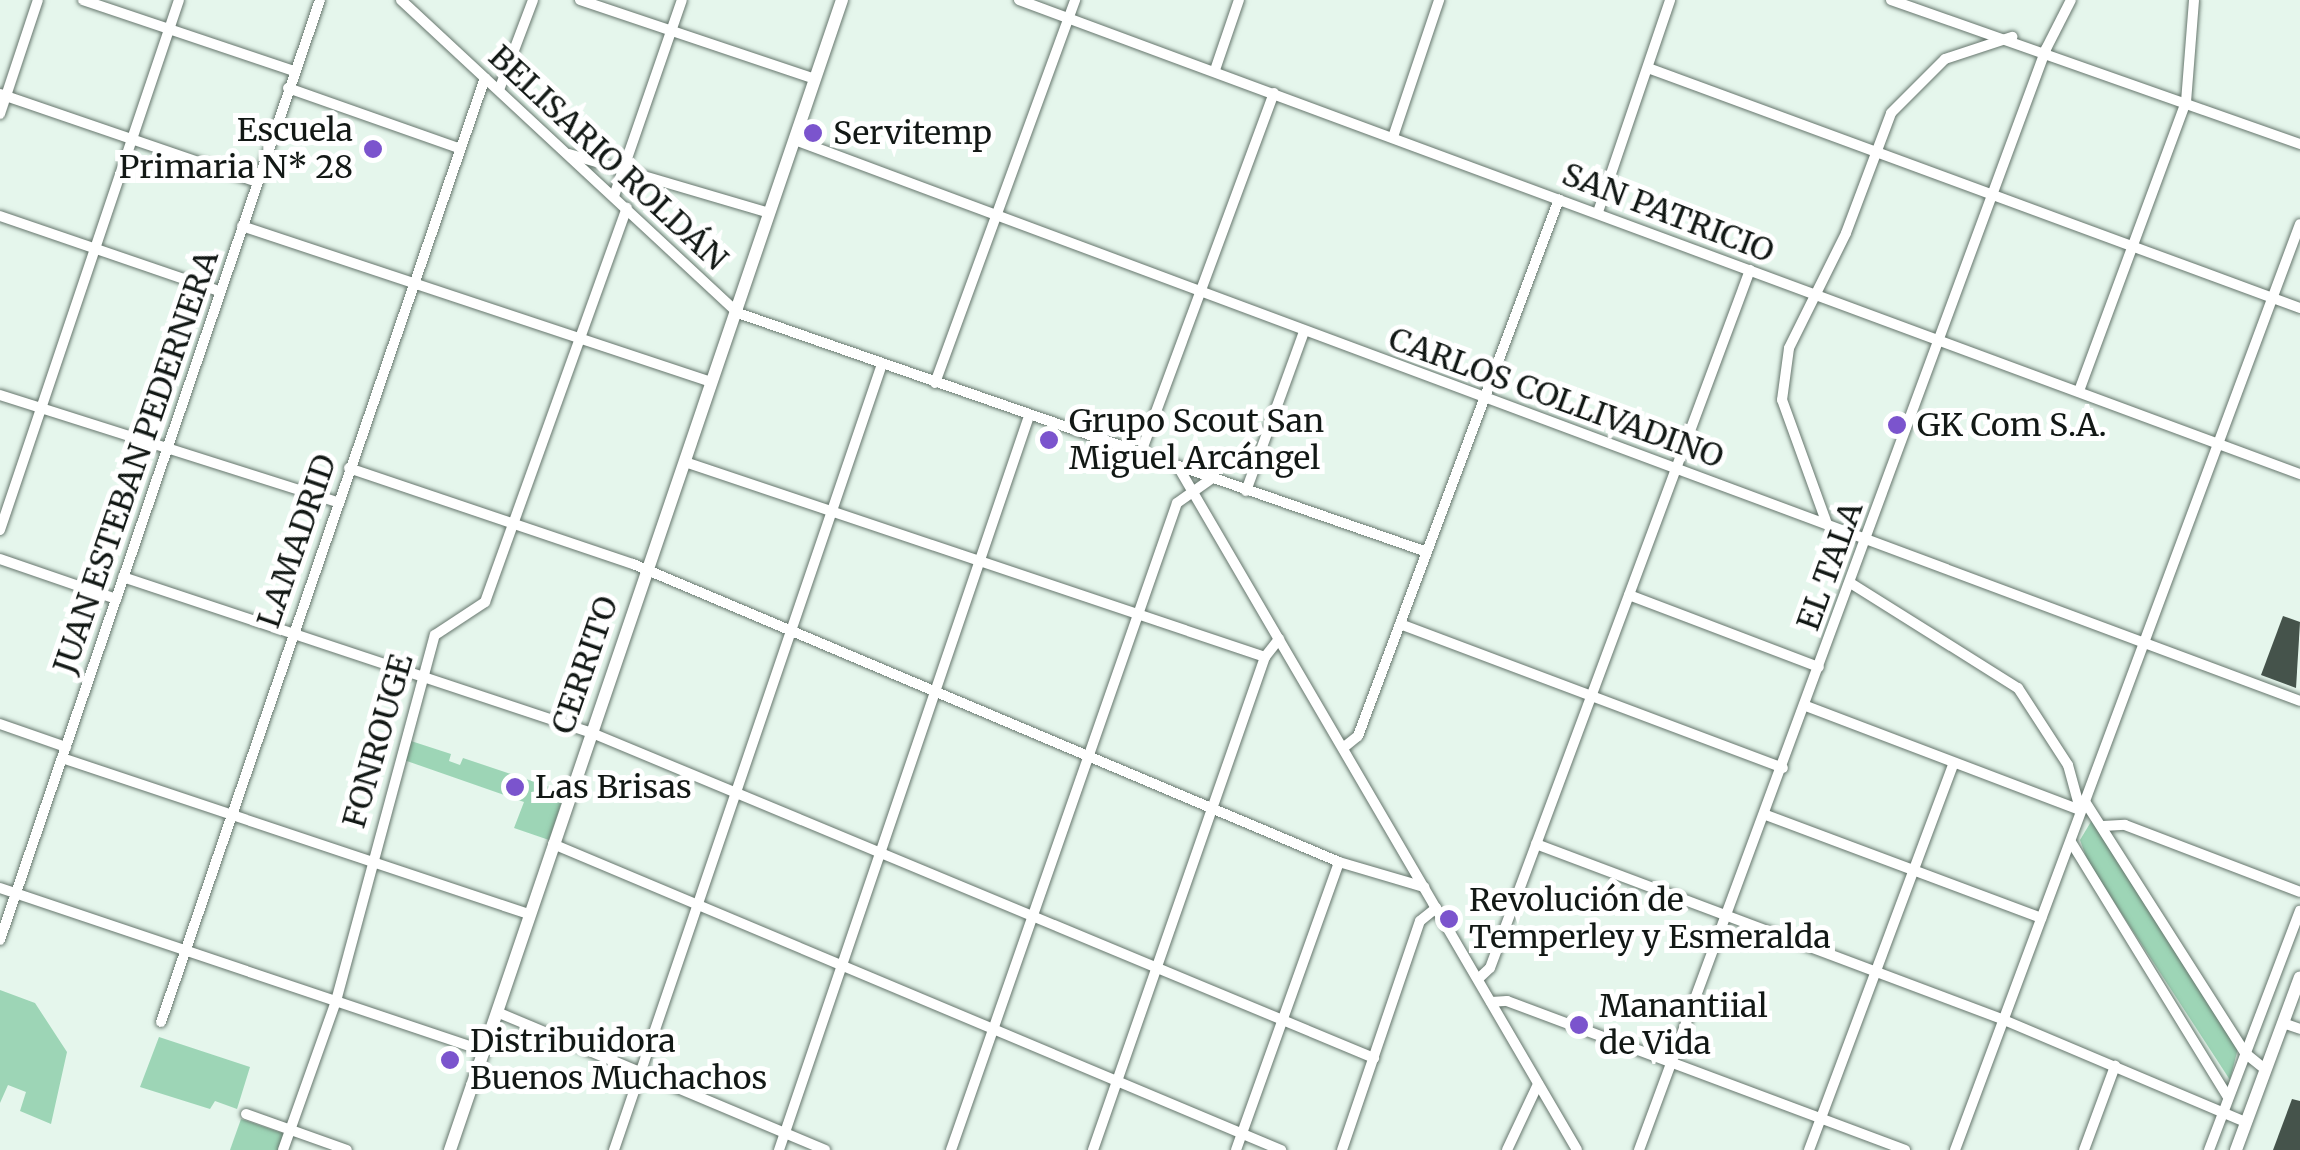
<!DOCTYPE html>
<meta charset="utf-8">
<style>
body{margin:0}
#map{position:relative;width:2300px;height:1150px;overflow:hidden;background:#e5f6ec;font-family:Merriweather,serif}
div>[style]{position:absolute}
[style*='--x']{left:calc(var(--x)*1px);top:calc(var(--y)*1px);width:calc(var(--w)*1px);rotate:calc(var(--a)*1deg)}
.green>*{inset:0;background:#9dd5b6}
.building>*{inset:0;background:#45534b}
.roads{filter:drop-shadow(0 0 2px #66766d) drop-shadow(0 0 2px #66766d)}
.minor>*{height:10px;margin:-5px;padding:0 5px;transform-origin:5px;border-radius:5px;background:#fff}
.major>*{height:12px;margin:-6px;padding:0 6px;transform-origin:6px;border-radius:6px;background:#fff}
.dots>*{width:28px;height:28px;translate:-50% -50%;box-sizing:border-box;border:5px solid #fff;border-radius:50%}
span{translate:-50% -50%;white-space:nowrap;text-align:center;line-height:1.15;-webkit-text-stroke:10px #fff;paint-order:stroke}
.poi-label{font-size:32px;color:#121815}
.right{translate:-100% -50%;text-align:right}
.left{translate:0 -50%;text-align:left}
.street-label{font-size:32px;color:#121815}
</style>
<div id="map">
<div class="green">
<div style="clip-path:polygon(411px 741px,451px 754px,449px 761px,460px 765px,463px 758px,565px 792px,549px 840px,514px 828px,524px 802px,404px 760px)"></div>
<div style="clip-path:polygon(2092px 820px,2238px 1048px,2230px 1080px,2088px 862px,2080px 840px)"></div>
<div style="clip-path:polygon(0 990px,35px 1003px,67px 1052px,51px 1124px,20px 1111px,26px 1092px,8px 1085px,0 1103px)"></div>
<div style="clip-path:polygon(159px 1037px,250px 1067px,237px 1109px,215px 1101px,210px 1109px,140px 1087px)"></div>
<div style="clip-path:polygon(241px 1119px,285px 1134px,279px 1150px,230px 1150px)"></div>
</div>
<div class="building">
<div style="clip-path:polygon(2283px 616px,2300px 622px,2296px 688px,2261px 675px)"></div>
<div style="clip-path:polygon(2292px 1099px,2300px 1101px,2300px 1150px,2273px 1150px)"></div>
</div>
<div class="roads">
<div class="minor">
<div style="--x:83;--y:0;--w:223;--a:18.6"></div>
<div style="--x:401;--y:0;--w:460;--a:42.9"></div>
<div style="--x:738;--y:313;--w:729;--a:19.13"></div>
<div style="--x:580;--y:0;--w:248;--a:18.6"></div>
<div style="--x:1019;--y:0;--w:1366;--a:20.31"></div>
<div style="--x:1891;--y:0;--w:434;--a:19.4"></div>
<div style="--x:1648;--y:68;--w:695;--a:20.21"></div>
<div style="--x:1215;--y:70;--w:74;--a:-71.1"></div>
<div style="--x:288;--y:88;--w:178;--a:19.4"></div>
<div style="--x:499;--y:90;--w:96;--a:-69.3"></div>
<div style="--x:0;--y:94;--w:272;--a:18.9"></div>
<div style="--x:0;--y:114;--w:120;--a:-71.6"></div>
<div style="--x:1393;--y:137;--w:145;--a:-71.4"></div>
<div style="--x:795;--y:140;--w:1606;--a:20.44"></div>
<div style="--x:569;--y:154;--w:209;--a:16.4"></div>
<div style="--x:614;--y:196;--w:207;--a:-70.9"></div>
<div style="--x:1598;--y:212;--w:224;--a:-71.2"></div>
<div style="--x:0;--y:216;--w:231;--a:18.9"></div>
<div style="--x:242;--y:226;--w:495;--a:18.4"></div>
<div style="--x:935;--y:383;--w:408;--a:-69.9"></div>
<div style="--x:2079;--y:391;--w:308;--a:-69.7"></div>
<div style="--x:2186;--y:102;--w:102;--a:-85.5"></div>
<div style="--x:0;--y:395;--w:351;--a:17.6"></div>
<div style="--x:1140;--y:455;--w:386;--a:-69.7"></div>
<div style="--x:685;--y:462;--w:612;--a:18.58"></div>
<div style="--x:349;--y:468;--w:300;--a:18.7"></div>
<div style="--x:633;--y:564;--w:766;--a:22.88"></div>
<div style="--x:1339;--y:862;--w:89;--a:16.4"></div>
<div style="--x:1180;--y:470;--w:787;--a:59.72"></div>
<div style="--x:1246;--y:491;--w:169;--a:-70"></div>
<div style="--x:1827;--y:524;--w:132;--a:-109.9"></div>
<div style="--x:1782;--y:400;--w:52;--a:-82.3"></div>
<div style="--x:1789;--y:348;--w:128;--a:-63.6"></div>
<div style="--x:1846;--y:233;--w:128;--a:-69.4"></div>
<div style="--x:1891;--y:113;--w:76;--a:-45"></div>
<div style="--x:1945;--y:59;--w:71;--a:-18.2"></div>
<div style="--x:0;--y:530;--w:559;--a:-71.34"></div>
<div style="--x:0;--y:559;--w:123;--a:19"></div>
<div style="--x:123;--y:577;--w:494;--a:18.4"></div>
<div style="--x:592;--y:733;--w:847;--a:22.57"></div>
<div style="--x:1852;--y:584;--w:196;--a:32.1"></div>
<div style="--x:2018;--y:688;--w:92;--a:57"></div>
<div style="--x:2068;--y:765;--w:46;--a:74.7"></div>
<div style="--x:1629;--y:595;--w:203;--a:20.8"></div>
<div style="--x:1400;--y:624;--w:409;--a:20.6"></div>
<div style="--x:1806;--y:706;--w:293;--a:20.8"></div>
<div style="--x:0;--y:724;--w:70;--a:19.2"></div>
<div style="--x:1343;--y:748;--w:19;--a:-39"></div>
<div style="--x:1358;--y:736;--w:573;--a:-69.48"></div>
<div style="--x:62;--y:758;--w:492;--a:18.5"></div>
<div style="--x:2084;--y:800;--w:300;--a:57.5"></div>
<div style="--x:2245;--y:1053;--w:26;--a:39"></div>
<div style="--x:1766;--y:815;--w:294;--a:20.5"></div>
<div style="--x:2103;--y:826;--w:22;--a:-3"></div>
<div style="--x:2125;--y:825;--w:187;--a:20.9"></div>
<div style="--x:2071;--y:842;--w:299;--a:58.4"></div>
<div style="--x:553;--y:844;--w:790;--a:22.8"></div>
<div style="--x:1536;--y:844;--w:500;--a:20.6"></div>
<div style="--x:2004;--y:1020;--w:263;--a:22.9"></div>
<div style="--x:0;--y:888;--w:511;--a:18.61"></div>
<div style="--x:0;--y:940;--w:993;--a:-71.2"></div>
<div style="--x:1478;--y:979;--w:16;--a:-43"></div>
<div style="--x:1490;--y:968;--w:745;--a:-69.57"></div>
<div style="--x:1491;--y:1002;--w:16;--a:-4"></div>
<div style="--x:1507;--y:1001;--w:425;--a:20.5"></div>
<div style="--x:497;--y:1012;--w:356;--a:22.8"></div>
<div style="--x:161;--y:1022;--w:998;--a:-71.06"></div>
<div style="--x:2283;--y:1023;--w:18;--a:19"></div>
<div style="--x:246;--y:1114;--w:107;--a:19.6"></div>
<div style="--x:283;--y:1150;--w:158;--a:-70.4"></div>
<div style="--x:336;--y:1001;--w:379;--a:-74.9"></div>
<div style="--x:435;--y:635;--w:60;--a:-33.4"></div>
<div style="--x:485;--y:602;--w:419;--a:-70.2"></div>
<div style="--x:614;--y:1150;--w:830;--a:-71.17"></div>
<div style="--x:779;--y:1150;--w:775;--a:-71.19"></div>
<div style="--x:951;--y:1150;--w:685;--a:-70.75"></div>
<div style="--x:1177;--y:503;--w:42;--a:-35.2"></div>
<div style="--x:1093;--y:1150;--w:522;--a:-70.77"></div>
<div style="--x:1265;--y:657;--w:23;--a:-52"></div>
<div style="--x:1236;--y:1150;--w:306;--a:-70.3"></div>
<div style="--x:1342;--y:1150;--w:242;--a:-71.2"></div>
<div style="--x:1420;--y:921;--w:21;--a:-39"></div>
<div style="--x:1507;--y:1150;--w:73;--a:-64.8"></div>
<div style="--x:1639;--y:1150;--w:1174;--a:-69.71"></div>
<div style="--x:2046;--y:49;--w:55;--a:-63"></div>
<div style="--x:1809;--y:1150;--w:413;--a:-69.5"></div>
<div style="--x:1955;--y:1150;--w:988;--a:-69.57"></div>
<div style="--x:2084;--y:1150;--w:90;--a:-69.7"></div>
<div style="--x:2209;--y:1150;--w:256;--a:-69.2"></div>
</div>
<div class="major">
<div style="--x:450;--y:1150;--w:1215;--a:-71.18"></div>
<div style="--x:2236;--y:1150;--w:184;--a:-69.7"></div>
</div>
</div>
<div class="dots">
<div style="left:813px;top:133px;background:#7b54cd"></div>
<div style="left:373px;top:149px;background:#7b54cd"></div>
<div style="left:1897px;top:425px;background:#7b54cd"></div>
<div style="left:1049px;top:440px;background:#7b54cd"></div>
<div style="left:515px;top:787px;background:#7b54cd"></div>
<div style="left:1449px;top:919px;background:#7b54cd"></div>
<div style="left:1579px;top:1025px;background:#7b54cd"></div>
<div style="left:450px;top:1060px;background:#7b54cd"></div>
</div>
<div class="poi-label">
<span class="right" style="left:353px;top:149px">Escuela<br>Primaria N* 28</span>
<span class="left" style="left:833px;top:133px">Servitemp</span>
<span class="left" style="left:1069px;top:440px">Grupo Scout San<br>Miguel Arcángel</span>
<span class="left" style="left:1917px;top:425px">GK Com S.A.</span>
<span class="left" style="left:535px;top:787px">Las Brisas</span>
<span class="left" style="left:1469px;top:919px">Revolución de<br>Temperley y Esmeralda</span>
<span class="left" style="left:1599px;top:1025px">Manantiial<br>de Vida</span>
<span class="left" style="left:470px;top:1060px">Distribuidora<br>Buenos Muchachos</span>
</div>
<div class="street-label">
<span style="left:608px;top:158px;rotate:43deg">BELISARIO ROLDÁN</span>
<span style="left:1668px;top:213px;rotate:21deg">SAN PATRICIO</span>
<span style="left:1556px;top:398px;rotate:20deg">CARLOS COLLIVADINO</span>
<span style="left:136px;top:462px;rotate:-71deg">JUAN ESTEBAN PEDERNERA</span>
<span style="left:297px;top:541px;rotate:-71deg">LAMADRID</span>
<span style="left:1830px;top:566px;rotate:-70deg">EL TALA</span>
<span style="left:585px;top:665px;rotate:-71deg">CERRITO</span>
<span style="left:378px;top:741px;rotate:-74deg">FONROUGE</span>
</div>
</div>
